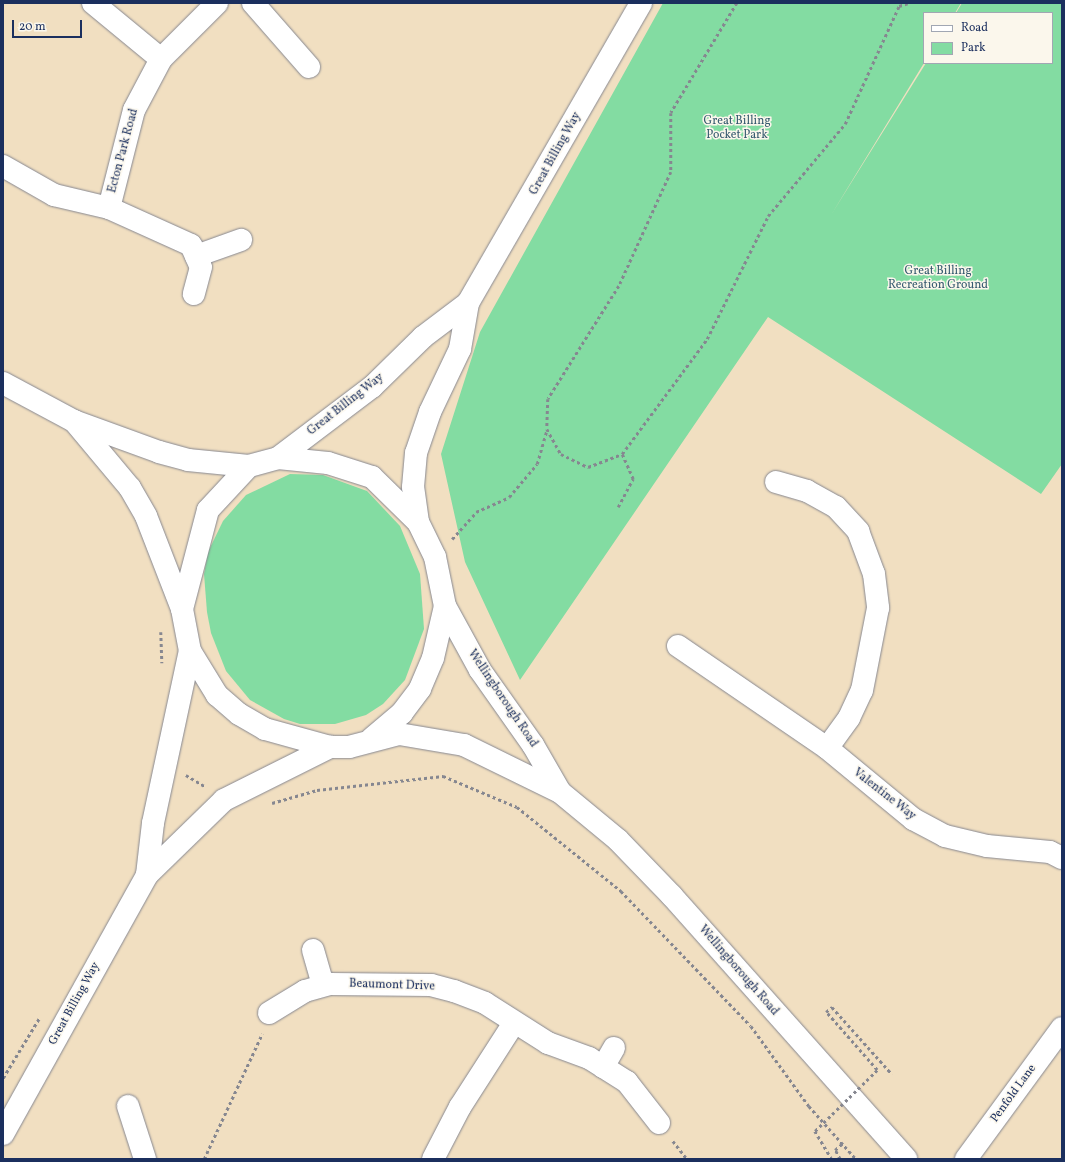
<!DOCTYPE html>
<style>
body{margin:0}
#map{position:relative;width:1065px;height:1162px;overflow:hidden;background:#f1dfc1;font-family:Vollkorn,serif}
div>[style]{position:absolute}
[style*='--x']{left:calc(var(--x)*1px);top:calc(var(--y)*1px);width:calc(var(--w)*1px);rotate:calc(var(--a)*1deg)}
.green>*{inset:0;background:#83dca2}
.path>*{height:2.5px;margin-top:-1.25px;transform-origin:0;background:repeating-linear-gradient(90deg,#868790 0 3px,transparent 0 6px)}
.roads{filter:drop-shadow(0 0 1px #868790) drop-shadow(0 0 1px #868790)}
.minor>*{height:22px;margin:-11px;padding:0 11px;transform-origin:11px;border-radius:11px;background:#fff}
.major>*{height:22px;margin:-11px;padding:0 11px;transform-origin:11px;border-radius:11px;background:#fff}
.path-bridge>*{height:2.5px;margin-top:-1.25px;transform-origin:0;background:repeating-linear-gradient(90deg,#868790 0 3px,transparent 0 6px)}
span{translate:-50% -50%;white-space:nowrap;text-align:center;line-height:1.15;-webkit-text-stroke:3px #fbf7ec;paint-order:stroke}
.park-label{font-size:12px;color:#355a6f}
.street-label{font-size:12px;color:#1b2f5e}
.frame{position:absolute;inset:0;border:4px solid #1b2f5e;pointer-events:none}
.legend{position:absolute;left:923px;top:12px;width:130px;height:52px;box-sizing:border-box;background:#fbf7ec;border:1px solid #a1a7b3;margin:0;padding:5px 7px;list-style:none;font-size:12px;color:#1b2f5e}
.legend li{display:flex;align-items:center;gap:8px;height:20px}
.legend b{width:20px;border:1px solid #a1a7b3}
.scale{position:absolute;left:12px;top:20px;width:70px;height:18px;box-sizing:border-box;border:2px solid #1b2f5e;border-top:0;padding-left:5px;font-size:12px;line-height:14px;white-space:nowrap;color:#1b2f5e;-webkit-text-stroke:3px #fbf7ec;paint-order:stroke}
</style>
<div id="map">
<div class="green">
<div style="clip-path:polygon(663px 3px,961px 3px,955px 13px,924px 13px,924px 63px,831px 215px,926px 63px,1052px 63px,1052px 13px,956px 13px,962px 3px,1062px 3px,1062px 464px,1041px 494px,768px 317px,520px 680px,465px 562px,441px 454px,480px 332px)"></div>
<div style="clip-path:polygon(290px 474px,323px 475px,367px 491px,400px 526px,420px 574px,424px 629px,405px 680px,383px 704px,366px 715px,335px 724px,300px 724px,284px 719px,250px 700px,226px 671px,211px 633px,207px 612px,204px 574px,208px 552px,223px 521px,246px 495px)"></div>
</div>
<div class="path">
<div style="--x:737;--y:3;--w:128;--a:121"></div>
<div style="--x:671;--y:113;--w:59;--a:90"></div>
<div style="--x:671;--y:172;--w:125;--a:114.5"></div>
<div style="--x:619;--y:286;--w:133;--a:122.1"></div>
<div style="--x:548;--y:399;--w:30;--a:92"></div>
<div style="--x:547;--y:429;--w:29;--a:61"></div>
<div style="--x:561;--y:454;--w:30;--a:26"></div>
<div style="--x:588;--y:467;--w:36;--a:-21"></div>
<div style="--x:622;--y:454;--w:143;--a:-53.5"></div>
<div style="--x:707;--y:339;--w:137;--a:-63.6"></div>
<div style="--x:768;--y:216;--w:120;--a:-50.1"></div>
<div style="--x:845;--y:124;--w:130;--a:-65.4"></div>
<div style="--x:899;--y:6;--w:9;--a:-18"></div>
<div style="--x:618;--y:507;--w:32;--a:-62"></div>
<div style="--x:633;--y:479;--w:27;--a:-114"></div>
<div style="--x:452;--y:539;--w:36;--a:-48"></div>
<div style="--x:476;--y:512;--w:36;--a:-24"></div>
<div style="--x:509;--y:497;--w:43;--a:-49.7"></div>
<div style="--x:537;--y:464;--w:35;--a:-74"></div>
<div style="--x:161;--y:632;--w:31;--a:88"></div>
<div style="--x:186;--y:775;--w:23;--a:31"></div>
<div style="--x:272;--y:803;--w:47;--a:-16.1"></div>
<div style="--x:317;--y:790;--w:127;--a:-6.3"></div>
<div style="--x:443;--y:776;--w:80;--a:22.7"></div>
<div style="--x:517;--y:807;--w:134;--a:38.9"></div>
<div style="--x:621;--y:891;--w:187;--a:46.1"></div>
<div style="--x:751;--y:1026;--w:99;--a:54.1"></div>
<div style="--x:809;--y:1106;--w:71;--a:48.4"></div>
<div style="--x:877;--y:1070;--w:77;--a:-131.3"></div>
<div style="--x:826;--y:1012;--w:8;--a:-40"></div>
<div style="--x:832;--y:1007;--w:90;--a:48.2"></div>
<div style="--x:3;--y:1078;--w:71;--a:-58.8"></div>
<div style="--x:815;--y:1131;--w:33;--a:59"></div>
<div style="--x:673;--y:1141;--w:23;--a:52"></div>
<div style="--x:204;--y:1159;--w:138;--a:-65.1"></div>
<div style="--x:840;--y:1159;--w:10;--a:-119"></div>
<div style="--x:835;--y:1150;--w:11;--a:-41"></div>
</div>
<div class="roads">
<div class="minor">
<div style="--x:93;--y:3;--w:88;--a:39.5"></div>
<div style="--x:253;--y:3;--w:85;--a:48.8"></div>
<div style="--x:3;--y:166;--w:59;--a:29.6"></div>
<div style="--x:54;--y:195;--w:57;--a:13.3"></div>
<div style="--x:109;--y:208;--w:90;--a:24.3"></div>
<div style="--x:191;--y:245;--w:24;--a:66"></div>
<div style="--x:201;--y:267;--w:28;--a:105"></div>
<div style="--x:109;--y:208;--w:101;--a:-75.7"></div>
<div style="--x:134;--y:110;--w:58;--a:-62.1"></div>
<div style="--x:161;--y:59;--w:79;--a:-45"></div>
<div style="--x:196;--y:256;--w:48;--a:-19.6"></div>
<div style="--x:776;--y:482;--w:32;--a:16"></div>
<div style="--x:807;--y:491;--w:33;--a:29"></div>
<div style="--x:836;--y:507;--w:33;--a:47"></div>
<div style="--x:858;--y:531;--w:46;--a:69.6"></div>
<div style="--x:874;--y:574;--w:34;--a:83"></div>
<div style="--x:878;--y:608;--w:84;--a:101"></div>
<div style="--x:862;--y:690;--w:31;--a:115"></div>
<div style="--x:849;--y:718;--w:37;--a:126"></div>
<div style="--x:678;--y:646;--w:181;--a:34.4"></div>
<div style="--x:827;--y:748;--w:112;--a:39.5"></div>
<div style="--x:913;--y:819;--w:36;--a:28"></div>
<div style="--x:945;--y:836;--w:43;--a:13.4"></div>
<div style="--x:987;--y:846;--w:63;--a:5.4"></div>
<div style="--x:1050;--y:852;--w:13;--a:27"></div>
<div style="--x:313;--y:950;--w:36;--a:74"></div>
<div style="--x:269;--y:1013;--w:42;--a:-31.4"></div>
<div style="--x:305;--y:991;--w:26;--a:-16"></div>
<div style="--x:330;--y:984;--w:101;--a:0.6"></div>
<div style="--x:431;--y:985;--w:24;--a:15"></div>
<div style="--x:454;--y:991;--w:33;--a:21"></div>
<div style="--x:485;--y:1003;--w:75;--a:32.4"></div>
<div style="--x:548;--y:1043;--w:44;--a:20.1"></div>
<div style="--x:589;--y:1058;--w:45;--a:32.3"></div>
<div style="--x:627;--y:1082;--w:52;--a:52"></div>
<div style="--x:603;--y:1067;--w:22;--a:-60"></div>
<div style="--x:128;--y:1106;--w:56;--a:72.2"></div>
<div style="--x:433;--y:1159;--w:59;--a:-62.6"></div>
<div style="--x:460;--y:1107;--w:100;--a:-57.3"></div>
<div style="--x:966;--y:1159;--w:162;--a:-53.8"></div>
</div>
<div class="major">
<div style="--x:3;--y:383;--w:81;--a:28.2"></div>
<div style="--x:74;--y:421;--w:90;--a:20"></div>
<div style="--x:159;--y:452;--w:30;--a:15"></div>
<div style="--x:188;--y:460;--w:61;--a:5.6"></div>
<div style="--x:74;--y:421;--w:87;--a:50.1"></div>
<div style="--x:130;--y:488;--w:32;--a:60"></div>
<div style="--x:146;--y:516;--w:100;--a:68.8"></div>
<div style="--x:182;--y:609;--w:43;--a:79.2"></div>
<div style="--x:190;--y:651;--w:52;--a:58.5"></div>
<div style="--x:217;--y:695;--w:29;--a:41"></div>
<div style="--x:239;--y:714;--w:30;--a:30"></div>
<div style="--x:265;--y:729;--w:67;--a:15.5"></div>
<div style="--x:330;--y:747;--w:19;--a:0"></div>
<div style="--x:349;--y:747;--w:52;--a:-14.6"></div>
<div style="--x:399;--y:734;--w:66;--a:9.6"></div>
<div style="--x:464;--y:745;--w:107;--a:26.1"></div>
<div style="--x:560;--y:792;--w:75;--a:39.6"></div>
<div style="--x:618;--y:840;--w:78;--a:46"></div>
<div style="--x:672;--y:896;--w:352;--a:48.3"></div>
<div style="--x:278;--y:458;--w:118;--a:-37.1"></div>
<div style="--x:372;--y:387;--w:71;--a:-44.4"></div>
<div style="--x:423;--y:337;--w:56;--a:-37.1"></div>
<div style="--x:418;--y:522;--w:35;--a:-98"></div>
<div style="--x:413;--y:487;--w:34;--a:-85"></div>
<div style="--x:416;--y:453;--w:43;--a:-71.1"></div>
<div style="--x:430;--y:412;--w:70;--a:-64.5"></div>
<div style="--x:460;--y:349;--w:47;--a:-80.1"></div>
<div style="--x:468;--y:303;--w:346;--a:-60"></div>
<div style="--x:445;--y:606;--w:73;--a:61.3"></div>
<div style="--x:480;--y:670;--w:92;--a:54.8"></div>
<div style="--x:533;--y:745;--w:54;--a:60.1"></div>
<div style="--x:182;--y:609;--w:102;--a:-75.3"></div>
<div style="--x:208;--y:510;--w:60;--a:-47"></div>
<div style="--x:249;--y:466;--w:30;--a:-15"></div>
<div style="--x:278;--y:458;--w:50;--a:5.7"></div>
<div style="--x:328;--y:463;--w:46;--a:17.7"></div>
<div style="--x:372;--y:477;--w:64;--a:44.4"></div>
<div style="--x:418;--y:522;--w:39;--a:64"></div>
<div style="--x:435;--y:557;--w:50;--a:78.5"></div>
<div style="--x:445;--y:606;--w:53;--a:103"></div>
<div style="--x:433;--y:658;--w:34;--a:113"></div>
<div style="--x:420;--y:689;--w:30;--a:127"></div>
<div style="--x:402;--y:713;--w:39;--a:140"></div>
<div style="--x:147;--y:875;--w:52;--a:-83.4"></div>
<div style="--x:153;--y:823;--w:176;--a:-77.9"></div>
<div style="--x:3;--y:1134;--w:296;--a:-60.9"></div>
<div style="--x:147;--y:875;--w:107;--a:-44.2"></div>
<div style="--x:224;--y:800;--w:119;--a:-26.6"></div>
</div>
</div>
<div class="path-bridge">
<div style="--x:815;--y:1131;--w:87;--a:-44.5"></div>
</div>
<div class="park-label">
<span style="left:737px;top:129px">Great Billing<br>Pocket Park</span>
<span style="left:938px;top:279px">Great Billing<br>Recreation Ground</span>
</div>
<div class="street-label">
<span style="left:124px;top:151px;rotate:-75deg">Ecton Park Road</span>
<span style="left:556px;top:154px;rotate:-61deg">Great Billing Way</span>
<span style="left:346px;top:405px;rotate:-38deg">Great Billing Way</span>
<span style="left:502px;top:699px;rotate:56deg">Wellingborough Road</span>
<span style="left:884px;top:795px;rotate:38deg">Valentine Way</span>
<span style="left:738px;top:971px;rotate:49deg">Wellingborough Road</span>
<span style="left:392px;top:986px;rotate:2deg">Beaumont Drive</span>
<span style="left:75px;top:1004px;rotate:-61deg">Great Billing Way</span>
<span style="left:1014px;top:1094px;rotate:-54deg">Penfold Lane</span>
</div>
<div class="frame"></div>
<ul class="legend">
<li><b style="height:5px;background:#fff"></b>Road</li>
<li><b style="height:11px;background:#83dca2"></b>Park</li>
</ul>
<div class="scale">20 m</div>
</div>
